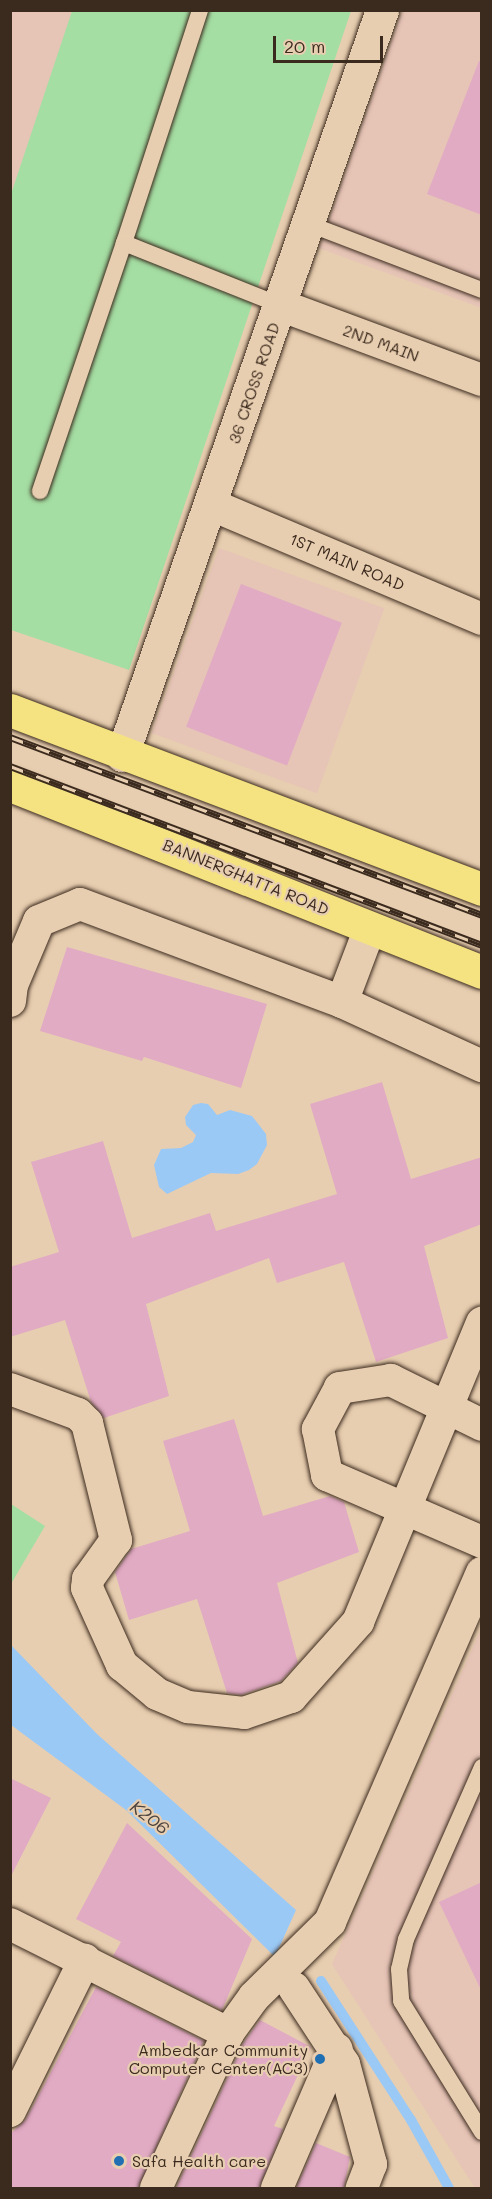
<!DOCTYPE html>
<style>
body{margin:0}
#map{position:relative;width:492px;height:2199px;overflow:hidden;background:#e8ceb0;font-family:Mali,sans-serif}
div>[style]{position:absolute}
[style*='--x']{left:calc(var(--x)*1px);top:calc(var(--y)*1px);width:calc(var(--w)*1px);rotate:calc(var(--a)*1deg)}
.built>*{inset:0;background:#e6c4b6;transform-origin:0 0}
.green>*{inset:0;background:#a4dea3}
.water>*{inset:0;background:#9bc9f6}
.stream>*{height:10px;margin:-5px;padding:0 5px;transform-origin:5px;border-radius:5px;background:#9bc9f6}
.building>*{inset:0;background:#e1abc3;transform-origin:0 0}
.roads{filter:drop-shadow(0 0 2px #3b2a1e) drop-shadow(0 0 2px #3b2a1e)}
.service>*{height:16px;margin:-8px;padding:0 8px;transform-origin:8px;border-radius:8px;background:#e8ceb0}
.minor>*{height:32px;margin:-16px;padding:0 16px;transform-origin:16px;border-radius:16px;background:#e8ceb0}
.tertiary>*{height:33px;margin:-16.5px;padding:0 16.5px;transform-origin:16.5px;border-radius:16.5px;background:#e8ceb0}
.primary>*{height:33px;margin:-16.5px;padding:0 16.5px;transform-origin:16.5px;border-radius:16.5px;background:#f5e382}
.rail>*{height:7px;margin-top:-3.5px;transform-origin:0;background:repeating-linear-gradient(90deg,#e8ceb0 0 14px,#3b2a1e 0 28px);box-sizing:border-box;border-block:2px solid #3b2a1e}
.dots>*{width:16px;height:16px;translate:-50% -50%;box-sizing:border-box;border:3px solid #e8ceb0;border-radius:50%}
span{translate:-50% -50%;white-space:nowrap;text-align:center;line-height:1.15;-webkit-text-stroke:4.5px #e8ceb0;paint-order:stroke}
.street-label{font-size:16px;color:#3b2a1e}
.poi-label{font-size:16px;color:#3b2a1e}
.right{translate:-100% -50%;text-align:right}
.left{translate:0 -50%;text-align:left}
.water-label{font-size:18px;color:#49423e;font-style:italic}
.frame{position:absolute;inset:0;border:12px solid #3b2a1e;pointer-events:none}
.scale{position:absolute;left:273px;top:36px;width:110px;height:27px;box-sizing:border-box;border:3px solid #3b2a1e;border-top:0;padding-left:8px;font-size:18px;line-height:21px;white-space:nowrap;color:#3b2a1e;-webkit-text-stroke:4px #e8ceb0;paint-order:stroke}
</style>
<div id="map">
<div class="built">
<div style="clip-path:polygon(11px 11px,73px 11px,11px 195px)"></div>
<div style="clip-path:polygon(402px 11px,481px 11px,481px 308px,319px 248px)"></div>
<div style="left:219px;top:548px;width:176px;height:197px;rotate:20deg"></div>
<div style="clip-path:polygon(481px 1629px,481px 2188px,475px 2188px,332px 1964px)"></div>
</div>
<div class="green">
<div style="clip-path:polygon(72px 11px,351px 11px,129px 670px,11px 630px,11px 194px)"></div>
<div style="clip-path:polygon(11px 1504px,45px 1526px,11px 1584px)"></div>
</div>
<div class="water">
<div style="clip-path:polygon(201px 1103px,208px 1104px,217px 1115px,230px 1110px,252px 1116px,266px 1134px,267px 1145px,257px 1164px,249px 1170px,238px 1174px,211px 1173px,167px 1194px,159px 1187px,154px 1165px,161px 1149px,181px 1148px,193px 1142px,196px 1135px,186px 1125px,185px 1117px,193px 1105px)"></div>
<div style="clip-path:polygon(11px 1645px,97px 1734px,296px 1910px,275px 1957px,126px 1810px,11px 1725px)"></div>
</div>
<div class="stream">
<div style="--x:321;--y:1981;--w:166;--a:57.1"></div>
<div style="--x:411;--y:2120;--w:78;--a:60.8"></div>
</div>
<div class="building">
<div style="clip-path:polygon(479px 61px,482px 61px,482px 215px,427px 194px)"></div>
<div style="left:241px;top:584px;width:108px;height:153px;rotate:21deg"></div>
<div style="clip-path:polygon(67px 947px,267px 1004px,241px 1088px,144px 1057px,142px 1061px,40px 1031px)"></div>
<div style="clip-path:polygon(382px 1082px,411px 1179px,482px 1157px,482px 1224px,424px 1246px,448px 1338px,376px 1362px,344px 1262px,277px 1283px,269px 1258px,146px 1304px,169px 1396px,104px 1418px,91px 1402px,65px 1320px,10px 1337px,10px 1267px,59px 1252px,31px 1162px,103px 1141px,132px 1238px,210px 1213px,216px 1231px,337px 1194px,310px 1104px)"></div>
<div style="clip-path:polygon(234px 1419px,263px 1516px,330px 1496px,344px 1502px,359px 1552px,277px 1583px,298px 1663px,281px 1681px,241px 1695px,227px 1693px,197px 1599px,129px 1620px,115px 1572px,131px 1549px,190px 1531px,163px 1441px)"></div>
<div style="clip-path:polygon(10px 1778px,51px 1798px,10px 1878px)"></div>
<div style="clip-path:polygon(127px 1823px,252px 1939px,222px 2010px,113px 1956px,121px 1942px,76px 1919px)"></div>
<div style="clip-path:polygon(482px 1882px,482px 1992px,439px 1902px)"></div>
<div style="clip-path:polygon(96px 1987px,204px 2041px,138px 2188px,10px 2188px,10px 2134px,26px 2119px)"></div>
<div style="clip-path:polygon(260px 2020px,311px 2047px,274px 2126px,283px 2129px,259px 2188px,176px 2188px,244px 2042px)"></div>
<div style="clip-path:polygon(316px 2143px,350px 2157px,344px 2188px,296px 2188px)"></div>
</div>
<div class="roads">
<div class="service">
<div style="--x:309;--y:224;--w:185;--a:20.9"></div>
<div style="--x:124;--y:243;--w:245;--a:-71.9"></div>
<div style="--x:40;--y:491;--w:262;--a:-71.3"></div>
<div style="--x:124;--y:243;--w:168;--a:21.7"></div>
<div style="--x:482;--y:1767;--w:188;--a:113.8"></div>
<div style="--x:406;--y:1939;--w:31;--a:103"></div>
<div style="--x:399;--y:1969;--w:32;--a:86"></div>
<div style="--x:401;--y:2001;--w:154;--a:58.3"></div>
</div>
<div class="minor">
<div style="--x:280;--y:305;--w:215;--a:20.4"></div>
<div style="--x:212;--y:505;--w:293;--a:22.9"></div>
<div style="--x:10;--y:1001;--w:16;--a:-83"></div>
<div style="--x:12;--y:985;--w:69;--a:-67.1"></div>
<div style="--x:39;--y:921;--w:44;--a:-22.5"></div>
<div style="--x:80;--y:904;--w:280;--a:20.5"></div>
<div style="--x:342;--y:1002;--w:154;--a:24.6"></div>
<div style="--x:342;--y:1002;--w:79;--a:-69.3"></div>
<div style="--x:10;--y:1389;--w:72;--a:20.2"></div>
<div style="--x:78;--y:1414;--w:13;--a:45"></div>
<div style="--x:87;--y:1423;--w:121;--a:76.1"></div>
<div style="--x:116;--y:1540;--w:48;--a:125.7"></div>
<div style="--x:88;--y:1579;--w:9;--a:96"></div>
<div style="--x:87;--y:1588;--w:85;--a:65.6"></div>
<div style="--x:122;--y:1665;--w:45;--a:39.6"></div>
<div style="--x:157;--y:1694;--w:34;--a:23"></div>
<div style="--x:188;--y:1707;--w:56;--a:6.1"></div>
<div style="--x:244;--y:1713;--w:50;--a:-18.8"></div>
<div style="--x:291;--y:1697;--w:101;--a:-48.2"></div>
<div style="--x:358;--y:1622;--w:324;--a:-67.5"></div>
<div style="--x:482;--y:1425;--w:102;--a:-153.7"></div>
<div style="--x:391;--y:1380;--w:52;--a:171.1"></div>
<div style="--x:340;--y:1388;--w:47;--a:118.2"></div>
<div style="--x:318;--y:1429;--w:47;--a:78.9"></div>
<div style="--x:327;--y:1475;--w:169;--a:23.4"></div>
<div style="--x:10;--y:1924;--w:244;--a:26.6"></div>
<div style="--x:294;--y:1988;--w:91;--a:56.7"></div>
<div style="--x:344;--y:2064;--w:104;--a:74.9"></div>
<div style="--x:371;--y:2164;--w:26;--a:111"></div>
<div style="--x:10;--y:2111;--w:169;--a:-63.7"></div>
<div style="--x:156;--y:2188;--w:171;--a:-65.1"></div>
<div style="--x:228;--y:2033;--w:44;--a:-54.2"></div>
<div style="--x:254;--y:1997;--w:107;--a:-44.6"></div>
<div style="--x:330;--y:1922;--w:381;--a:-66.5"></div>
<div style="--x:277;--y:2188;--w:151;--a:-66.7"></div>
</div>
<div class="tertiary">
<div style="--x:122;--y:755;--w:789;--a:-70.76"></div>
</div>
<div class="primary">
<div style="--x:10;--y:710;--w:505;--a:20.77"></div>
<div style="--x:10;--y:785;--w:508;--a:21.61"></div>
</div>
</div>
<div class="rail">
<div style="--x:10;--y:737;--w:504;--a:20.66"></div>
<div style="--x:10;--y:766;--w:505;--a:20.77"></div>
</div>
<div class="dots">
<div style="left:320px;top:2059px;background:#1f6fb2"></div>
<div style="left:119px;top:2161px;background:#1f6fb2"></div>
</div>
<div class="street-label">
<span style="left:381px;top:343px;rotate:20deg">2ND MAIN</span>
<span style="left:254px;top:383px;rotate:-71deg">36 CROSS ROAD</span>
<span style="left:347px;top:562px;rotate:23deg">1ST MAIN ROAD</span>
<span style="left:246px;top:877px;rotate:22deg">BANNERGHATTA ROAD</span>
</div>
<div class="poi-label">
<span class="right" style="left:308px;top:2059px">Ambedkar Community<br>Computer Center(AC3)</span>
<span class="left" style="left:132px;top:2161px">Safa Health care</span>
</div>
<div class="water-label">
<span style="left:150px;top:1817px;rotate:37deg">K206</span>
</div>
<div class="frame"></div>
<div class="scale">20 m</div>
</div>
